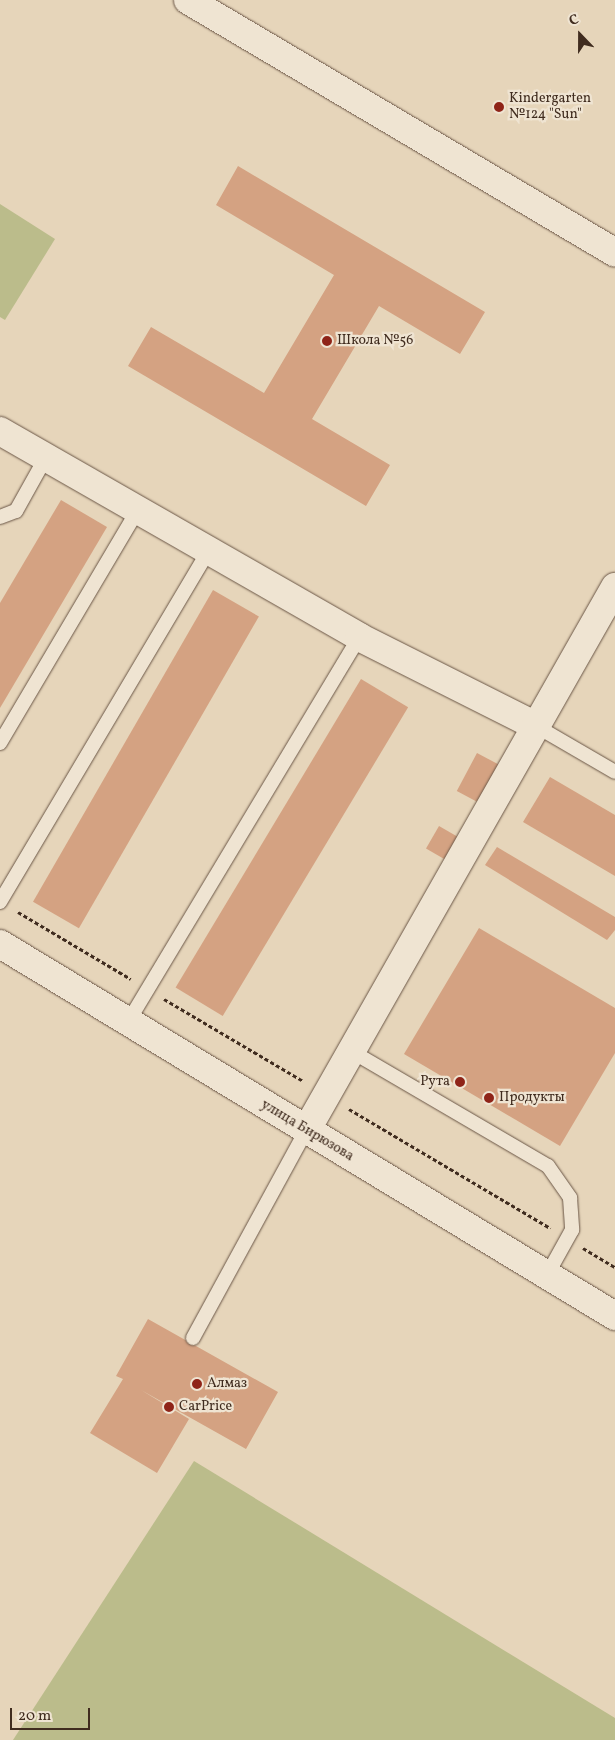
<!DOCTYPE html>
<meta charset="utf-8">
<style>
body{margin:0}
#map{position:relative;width:615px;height:1740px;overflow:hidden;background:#e6d5ba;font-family:Vollkorn,serif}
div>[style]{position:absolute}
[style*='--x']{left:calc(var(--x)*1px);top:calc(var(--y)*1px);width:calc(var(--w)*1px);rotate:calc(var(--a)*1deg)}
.green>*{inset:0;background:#bbbc8b}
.building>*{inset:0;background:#d4a282;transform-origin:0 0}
.path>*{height:3px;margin-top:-1.5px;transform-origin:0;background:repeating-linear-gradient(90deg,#402c1f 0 4px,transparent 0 6.5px)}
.roads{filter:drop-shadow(0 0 1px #6a5646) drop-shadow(0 0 1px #6a5646)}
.lane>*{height:14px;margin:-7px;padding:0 7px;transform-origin:7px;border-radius:7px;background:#efe4d2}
.street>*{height:28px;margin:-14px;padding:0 14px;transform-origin:14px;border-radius:14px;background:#efe4d2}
.secondary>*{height:28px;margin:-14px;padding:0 14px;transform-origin:14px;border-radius:14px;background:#efe4d2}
.dots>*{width:14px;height:14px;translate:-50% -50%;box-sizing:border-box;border:2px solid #efe4d2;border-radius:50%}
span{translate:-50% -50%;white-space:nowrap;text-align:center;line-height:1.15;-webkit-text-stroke:4.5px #efe4d2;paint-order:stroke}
.poi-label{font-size:14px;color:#402c1f}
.left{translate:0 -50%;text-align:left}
.right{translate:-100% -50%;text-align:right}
.street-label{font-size:14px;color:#402c1f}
.north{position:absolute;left:555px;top:10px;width:50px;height:50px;-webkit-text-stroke:4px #efe4d2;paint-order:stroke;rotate:338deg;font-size:14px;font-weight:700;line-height:20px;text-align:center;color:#402c1f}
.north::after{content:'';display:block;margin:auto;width:18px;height:22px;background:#402c1f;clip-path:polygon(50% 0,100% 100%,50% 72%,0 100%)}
.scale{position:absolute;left:10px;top:1708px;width:80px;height:22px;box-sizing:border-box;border:2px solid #402c1f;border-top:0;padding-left:6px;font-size:15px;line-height:18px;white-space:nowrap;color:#402c1f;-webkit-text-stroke:4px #efe4d2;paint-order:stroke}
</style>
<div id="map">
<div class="green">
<div style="clip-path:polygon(0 204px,55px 239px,5px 320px,0 317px)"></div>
<div style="clip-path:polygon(194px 1461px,615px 1718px,615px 1740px,13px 1740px)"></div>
</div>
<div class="building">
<div style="clip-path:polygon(238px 166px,485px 312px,460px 354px,379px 306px,312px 419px,390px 465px,366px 506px,128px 366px,151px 327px,264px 393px,334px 275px,216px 205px)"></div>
<div style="clip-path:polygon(61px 500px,107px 527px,0 708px,0 603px)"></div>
<div style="left:213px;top:590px;width:53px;height:360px;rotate:30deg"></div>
<div style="left:361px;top:679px;width:55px;height:360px;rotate:31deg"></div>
<div style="left:477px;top:753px;width:26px;height:43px;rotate:28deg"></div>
<div style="clip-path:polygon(550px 777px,615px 815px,615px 876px,523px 822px)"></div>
<div style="left:439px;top:826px;width:22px;height:26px;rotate:30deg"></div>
<div style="clip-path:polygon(497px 847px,615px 917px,615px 930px,607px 940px,485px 865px)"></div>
<div style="clip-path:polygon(479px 928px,615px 1008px,615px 1053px,560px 1146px,404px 1054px)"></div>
<div style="clip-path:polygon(148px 1319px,278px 1392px,246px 1449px,141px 1390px,189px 1419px,157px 1473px,90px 1433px,123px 1379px,116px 1376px)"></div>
</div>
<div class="path">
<div style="--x:18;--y:912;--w:131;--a:30.7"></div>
<div style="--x:164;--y:999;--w:161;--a:30.5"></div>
<div style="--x:349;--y:1109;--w:234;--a:30.6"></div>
<div style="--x:583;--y:1248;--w:37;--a:31"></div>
</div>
<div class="roads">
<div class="lane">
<div style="--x:0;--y:517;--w:17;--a:-21"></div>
<div style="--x:16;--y:511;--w:62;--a:-60.9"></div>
<div style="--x:536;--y:726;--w:91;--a:30.2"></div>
<div style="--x:0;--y:743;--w:273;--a:-59.4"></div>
<div style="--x:0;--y:902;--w:411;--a:-59.3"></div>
<div style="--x:128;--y:1022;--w:449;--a:-59"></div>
<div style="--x:351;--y:1051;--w:228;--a:30.3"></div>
<div style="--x:548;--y:1166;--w:39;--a:55"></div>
<div style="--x:570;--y:1198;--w:32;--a:86"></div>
<div style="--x:572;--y:1230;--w:51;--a:119.1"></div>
<div style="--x:193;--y:1338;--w:236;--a:-61.4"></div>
</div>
<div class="street">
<div style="--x:188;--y:0;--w:496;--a:30.6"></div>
<div style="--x:0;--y:431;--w:414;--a:29.8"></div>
<div style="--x:359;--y:637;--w:198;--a:26.7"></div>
<div style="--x:306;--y:1131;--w:626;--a:-60.4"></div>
</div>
<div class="secondary">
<div style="--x:0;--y:944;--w:719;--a:31.17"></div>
</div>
</div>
<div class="dots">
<div style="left:499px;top:107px;background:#8f2418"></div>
<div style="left:327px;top:341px;background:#8f2418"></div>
<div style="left:460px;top:1082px;background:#8f2418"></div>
<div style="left:489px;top:1098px;background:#8f2418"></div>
<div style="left:197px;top:1384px;background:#8f2418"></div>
<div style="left:169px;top:1407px;background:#8f2418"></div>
</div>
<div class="poi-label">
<span class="left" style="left:509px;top:107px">Kindergarten<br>№124 "Sun"</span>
<span class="left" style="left:337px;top:341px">Школа №56</span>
<span class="right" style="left:450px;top:1082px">Рута</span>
<span class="left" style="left:499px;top:1098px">Продукты</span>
<span class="left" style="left:207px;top:1384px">Алмаз</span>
<span class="left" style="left:179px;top:1407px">CarPrice</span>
</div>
<div class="street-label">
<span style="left:307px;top:1131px;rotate:31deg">улица Бирюзова</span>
</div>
<div class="north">С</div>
<div class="scale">20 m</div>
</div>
